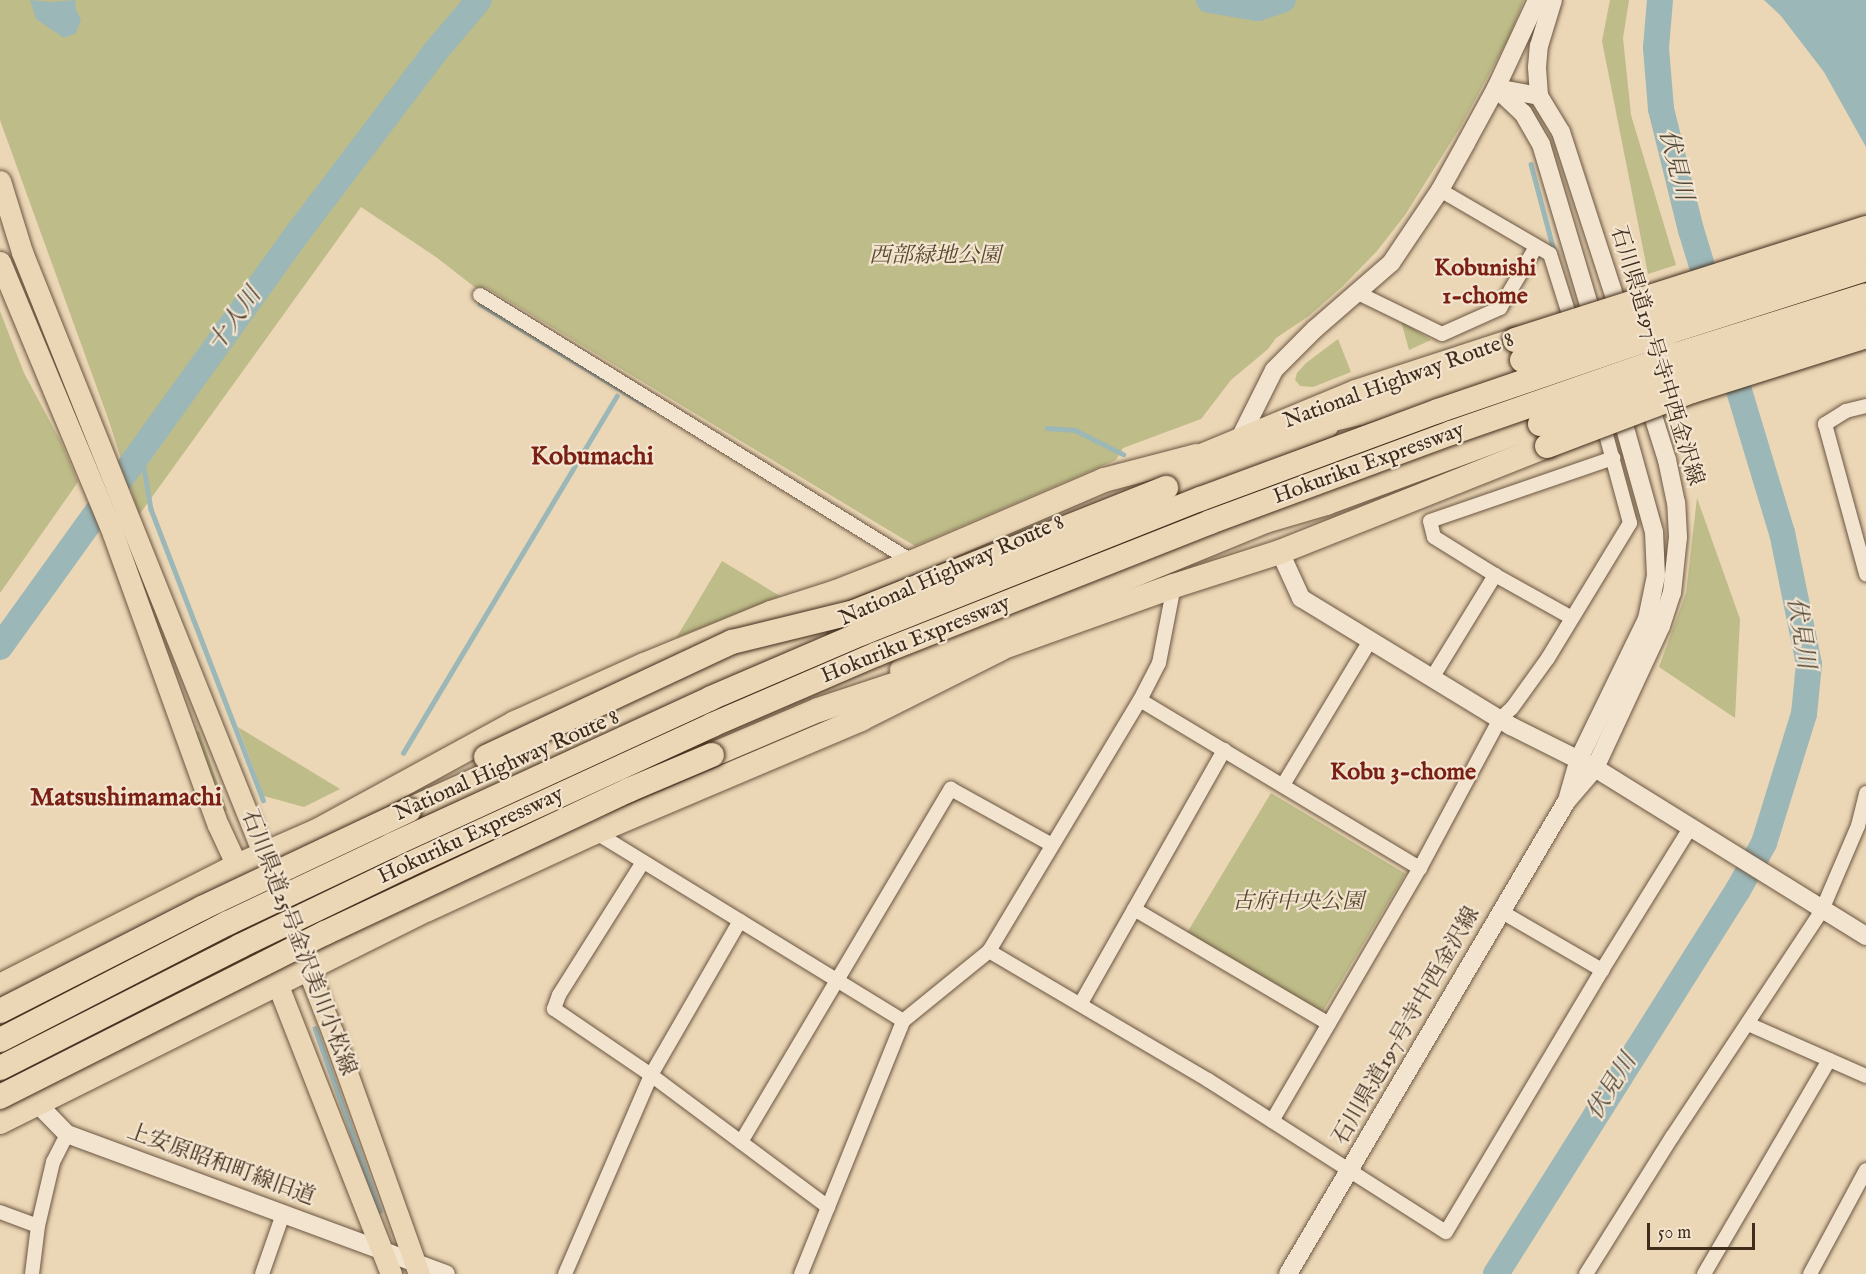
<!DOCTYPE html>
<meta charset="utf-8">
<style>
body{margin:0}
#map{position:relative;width:1866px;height:1274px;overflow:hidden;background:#ebd6b5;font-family:"IM FELL English","Noto Serif JP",serif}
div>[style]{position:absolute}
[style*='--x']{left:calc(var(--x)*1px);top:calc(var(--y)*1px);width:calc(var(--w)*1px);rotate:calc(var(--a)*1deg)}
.green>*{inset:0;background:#bebc88;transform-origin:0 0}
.water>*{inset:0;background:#9cb7b7}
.stream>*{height:4.5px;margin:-2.25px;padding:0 2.25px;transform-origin:2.25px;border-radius:2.25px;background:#9cb7b7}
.river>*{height:26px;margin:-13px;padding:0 13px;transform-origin:13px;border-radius:13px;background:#9cb7b7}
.roads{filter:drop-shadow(0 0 2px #6b5642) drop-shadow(0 0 2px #6b5642)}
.street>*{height:14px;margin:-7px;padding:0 7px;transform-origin:7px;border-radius:7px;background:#f2e4cf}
.secondary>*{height:18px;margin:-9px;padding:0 9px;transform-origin:9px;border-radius:9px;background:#f2e4cf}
.primary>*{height:21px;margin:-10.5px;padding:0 10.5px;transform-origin:10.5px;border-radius:10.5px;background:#ebd6b5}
.highway>*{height:24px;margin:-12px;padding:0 12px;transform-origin:12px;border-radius:12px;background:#ebd6b5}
.bridges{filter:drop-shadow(0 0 2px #402c1b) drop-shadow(0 0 2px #402c1b)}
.highway-bridge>*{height:24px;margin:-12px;padding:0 12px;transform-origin:12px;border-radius:12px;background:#ebd6b5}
span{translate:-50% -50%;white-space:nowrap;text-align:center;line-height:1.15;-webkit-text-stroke:4.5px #f2e4cf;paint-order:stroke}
.park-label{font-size:22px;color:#594931;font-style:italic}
.street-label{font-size:22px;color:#402c1b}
.water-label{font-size:24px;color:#52483a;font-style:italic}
.neighbourhood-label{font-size:24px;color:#7a1f14;font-weight:700}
.quarter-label{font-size:26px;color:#7a1f14;font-weight:700}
.scale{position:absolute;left:1647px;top:1223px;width:108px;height:27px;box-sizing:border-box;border:3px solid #402c1b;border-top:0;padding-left:8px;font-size:18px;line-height:21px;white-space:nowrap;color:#402c1b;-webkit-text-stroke:4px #f2e4cf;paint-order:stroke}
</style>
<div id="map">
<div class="green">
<div style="clip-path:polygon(0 0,1524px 0,1509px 37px,1461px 126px,1405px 215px,1377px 251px,1343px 286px,1309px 316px,1276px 338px,1268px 349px,1231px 380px,1201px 419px,1123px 448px,1116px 460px,915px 546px,485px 287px,481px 292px,436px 257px,361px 207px,139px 515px,109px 421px,0 120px)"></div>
<div style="clip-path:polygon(1610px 0,1629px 0,1623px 38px,1631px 115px,1676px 265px,1648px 274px,1602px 41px)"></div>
<div style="clip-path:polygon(0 311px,24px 373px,61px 442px,78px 482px,0 593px)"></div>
<div style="clip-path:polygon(1401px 321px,1431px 340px,1409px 350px)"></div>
<div style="clip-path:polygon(1338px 339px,1351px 372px,1313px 387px,1300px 386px,1295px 380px,1297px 373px,1306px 363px)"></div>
<div style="clip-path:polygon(1697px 498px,1740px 619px,1735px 718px,1659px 667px,1686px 593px)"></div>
<div style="clip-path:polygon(722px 561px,780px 596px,676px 638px,690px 615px)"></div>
<div style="clip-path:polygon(238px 727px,340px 789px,304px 807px,264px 796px)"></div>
<div style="clip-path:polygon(199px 731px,227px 810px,223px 812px,194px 733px)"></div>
<div style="left:1271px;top:793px;width:157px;height:163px;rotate:31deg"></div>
</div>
<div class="water">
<div style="clip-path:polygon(30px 0,52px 2px,75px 0,76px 10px,81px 19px,76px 33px,64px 38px,36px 19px)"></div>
<div style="clip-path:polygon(1764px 0,1866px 0,1866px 147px,1824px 72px,1781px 16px)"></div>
</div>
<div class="stream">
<div style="--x:1531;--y:164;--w:93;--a:75.1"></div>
<div style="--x:480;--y:304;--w:194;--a:31.3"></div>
<div style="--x:1047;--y:428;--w:28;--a:4"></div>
<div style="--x:1075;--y:430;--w:54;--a:26.6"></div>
<div style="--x:141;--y:450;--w:60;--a:80.4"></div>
<div style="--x:151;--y:509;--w:312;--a:68.9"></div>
<div style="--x:403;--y:753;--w:416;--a:-59.1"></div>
<div style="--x:315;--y:1028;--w:194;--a:70.4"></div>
</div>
<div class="river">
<div style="--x:1209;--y:0;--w:50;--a:9.3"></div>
<div style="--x:1258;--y:8;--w:26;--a:-18"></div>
<div style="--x:1660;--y:0;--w:48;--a:94.8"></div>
<div style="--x:1656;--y:48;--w:61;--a:85.3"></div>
<div style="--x:1661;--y:109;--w:125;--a:76.1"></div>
<div style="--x:1691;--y:230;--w:75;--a:73"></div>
<div style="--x:0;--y:647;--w:509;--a:-54.28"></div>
<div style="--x:297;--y:234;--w:228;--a:-52.8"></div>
<div style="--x:435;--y:52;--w:68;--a:-49.8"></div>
<div style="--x:1496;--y:1274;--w:454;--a:-57.8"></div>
<div style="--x:1738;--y:890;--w:54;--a:-61"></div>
<div style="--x:1764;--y:843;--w:135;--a:-72.8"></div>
<div style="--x:1804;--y:714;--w:50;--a:-84.3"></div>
<div style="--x:1809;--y:664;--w:134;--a:-101.6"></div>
<div style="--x:1782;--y:533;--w:184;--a:-106.8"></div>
</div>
<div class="roads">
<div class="street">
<div style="--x:1440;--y:190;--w:127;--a:30.2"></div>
<div style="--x:1550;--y:254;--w:77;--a:72.5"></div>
<div style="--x:1358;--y:293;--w:93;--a:26"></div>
<div style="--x:1442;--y:334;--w:64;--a:-24.1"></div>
<div style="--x:1500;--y:308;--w:71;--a:-59.5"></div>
<div style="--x:480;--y:295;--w:509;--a:31.66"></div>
<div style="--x:1866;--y:406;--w:21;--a:166"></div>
<div style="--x:1846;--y:411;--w:25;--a:148"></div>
<div style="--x:1825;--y:424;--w:156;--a:74.7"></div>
<div style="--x:1495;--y:575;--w:72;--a:-148.1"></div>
<div style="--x:1434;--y:537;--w:16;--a:-104"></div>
<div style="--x:1430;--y:521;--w:194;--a:-19"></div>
<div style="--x:1432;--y:678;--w:121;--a:-58.5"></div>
<div style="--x:1495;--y:575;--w:88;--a:29.2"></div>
<div style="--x:1140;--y:700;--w:327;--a:31"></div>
<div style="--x:1283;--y:785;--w:168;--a:-58.9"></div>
<div style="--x:595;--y:832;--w:361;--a:31.5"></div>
<div style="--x:643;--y:862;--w:157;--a:122.3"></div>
<div style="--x:559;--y:995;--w:15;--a:110"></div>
<div style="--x:554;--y:1009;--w:117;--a:34.2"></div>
<div style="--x:651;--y:1075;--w:221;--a:36.7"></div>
<div style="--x:1134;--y:909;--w:226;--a:30.5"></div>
<div style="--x:1502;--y:912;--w:116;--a:30.1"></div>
<div style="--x:989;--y:951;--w:293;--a:-59"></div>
<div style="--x:1140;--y:700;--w:42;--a:-62.8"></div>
<div style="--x:1159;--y:663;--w:78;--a:-79"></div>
<div style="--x:1081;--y:1003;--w:291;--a:-60.5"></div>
<div style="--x:1748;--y:1024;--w:129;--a:23.8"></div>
<div style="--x:1272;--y:1121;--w:293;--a:-59.7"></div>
<div style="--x:1420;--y:868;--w:169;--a:-61.8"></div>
<div style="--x:1500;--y:719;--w:16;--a:-43"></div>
<div style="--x:1512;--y:708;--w:62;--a:-54.2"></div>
<div style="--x:1548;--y:658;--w:158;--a:-58.7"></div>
<div style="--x:1630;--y:523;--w:107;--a:-105.2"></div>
<div style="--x:741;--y:1142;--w:411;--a:-59.3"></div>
<div style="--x:951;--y:789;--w:115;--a:29"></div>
<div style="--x:0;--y:1212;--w:40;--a:20.2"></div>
<div style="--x:32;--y:1274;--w:48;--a:-82.9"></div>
<div style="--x:38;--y:1226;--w:66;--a:-76.8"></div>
<div style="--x:53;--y:1162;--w:31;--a:-63"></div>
<div style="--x:262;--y:1274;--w:64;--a:-70.7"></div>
<div style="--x:565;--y:1274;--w:217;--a:-66.6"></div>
<div style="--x:651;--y:1075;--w:178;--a:-60"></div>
<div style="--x:801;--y:1274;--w:273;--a:-68"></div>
<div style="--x:903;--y:1021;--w:111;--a:-39.1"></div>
<div style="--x:989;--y:951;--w:254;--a:30.5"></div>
<div style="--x:1208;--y:1080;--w:282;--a:32.6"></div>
<div style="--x:1446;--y:1232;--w:305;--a:-59.2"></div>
<div style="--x:1602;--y:970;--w:167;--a:-58.2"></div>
<div style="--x:1586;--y:1274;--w:162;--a:-57.9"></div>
<div style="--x:1672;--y:1137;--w:272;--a:-56.5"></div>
<div style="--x:1822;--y:910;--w:91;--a:-66.8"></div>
<div style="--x:1858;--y:826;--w:34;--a:-76"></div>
<div style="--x:1704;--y:1274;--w:248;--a:-59.7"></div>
<div style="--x:1810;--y:1274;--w:118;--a:-61.7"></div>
</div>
<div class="secondary">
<div style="--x:1496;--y:88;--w:44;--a:10.5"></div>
<div style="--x:1539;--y:96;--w:42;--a:58.6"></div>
<div style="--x:1561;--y:132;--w:198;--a:72"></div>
<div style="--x:1497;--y:89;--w:35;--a:43"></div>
<div style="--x:1523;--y:113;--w:36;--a:60"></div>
<div style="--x:1541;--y:144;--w:189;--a:73.4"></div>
<div style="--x:1539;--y:96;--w:29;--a:-94"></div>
<div style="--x:1537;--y:67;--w:21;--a:-85"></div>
<div style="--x:1539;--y:46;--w:48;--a:-73.1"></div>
<div style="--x:1239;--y:440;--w:78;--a:-63.4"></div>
<div style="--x:1274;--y:370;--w:58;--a:-45"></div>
<div style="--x:1315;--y:329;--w:101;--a:-41"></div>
<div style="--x:1391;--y:263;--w:88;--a:-56.1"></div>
<div style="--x:1440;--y:190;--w:54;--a:-61"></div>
<div style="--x:1466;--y:143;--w:63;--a:-61.4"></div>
<div style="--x:1496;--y:88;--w:97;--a:-65"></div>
<div style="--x:1280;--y:552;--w:51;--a:65.5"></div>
<div style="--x:1301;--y:598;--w:246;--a:31.4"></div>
<div style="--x:1511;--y:726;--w:94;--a:26.6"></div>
<div style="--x:1595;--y:768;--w:319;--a:31.8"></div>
<div style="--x:1568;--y:797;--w:37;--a:-74"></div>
<div style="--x:1578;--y:761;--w:158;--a:-64.1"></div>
<div style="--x:1647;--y:619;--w:44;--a:-78.2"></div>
<div style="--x:1656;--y:576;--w:44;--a:-92.6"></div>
<div style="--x:1654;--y:532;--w:130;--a:-105.6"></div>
<div style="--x:30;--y:1096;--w:53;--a:45.8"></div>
<div style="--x:67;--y:1134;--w:404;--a:20.3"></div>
<div style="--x:1288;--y:1274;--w:548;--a:-59.5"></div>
<div style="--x:1566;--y:802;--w:45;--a:-49.5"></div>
<div style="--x:1595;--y:768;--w:157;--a:-65.1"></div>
<div style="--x:1661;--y:626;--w:35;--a:-72"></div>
<div style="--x:1672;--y:593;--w:56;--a:-83.9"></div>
<div style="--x:1678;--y:537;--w:34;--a:-93"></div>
<div style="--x:1676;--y:503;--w:44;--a:-101.8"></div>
<div style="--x:1667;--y:460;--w:66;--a:-107.6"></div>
</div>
<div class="primary">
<div style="--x:0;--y:181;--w:74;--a:72.8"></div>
<div style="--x:22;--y:252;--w:664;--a:68.15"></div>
<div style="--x:0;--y:262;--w:295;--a:67.4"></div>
<div style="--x:113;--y:534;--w:309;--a:70.2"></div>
<div style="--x:218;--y:825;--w:45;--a:65.1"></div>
<div style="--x:237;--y:866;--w:124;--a:71.1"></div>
<div style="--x:277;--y:983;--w:313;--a:68.6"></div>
<div style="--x:283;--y:906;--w:134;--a:68.6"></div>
<div style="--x:332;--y:1031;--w:258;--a:70.3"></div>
</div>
<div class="highway">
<div style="--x:1306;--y:425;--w:55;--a:-12.5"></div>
<div style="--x:1360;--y:413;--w:170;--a:-18.1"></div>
<div style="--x:1182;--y:464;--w:188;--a:-22.5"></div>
<div style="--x:1356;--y:392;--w:167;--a:-18.1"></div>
<div style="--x:1166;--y:488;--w:172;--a:-21.2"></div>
<div style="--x:984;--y:654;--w:202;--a:-19.7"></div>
<div style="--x:1174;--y:586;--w:111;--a:-17.8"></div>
<div style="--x:1280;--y:552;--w:287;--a:-21.7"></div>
<div style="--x:902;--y:670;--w:392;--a:-22.3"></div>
<div style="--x:1265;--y:521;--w:64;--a:-16.4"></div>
<div style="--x:1326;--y:503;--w:228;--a:-20.3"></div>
<div style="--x:712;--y:755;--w:115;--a:-23"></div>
<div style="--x:818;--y:710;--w:114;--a:-18.4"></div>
<div style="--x:409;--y:810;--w:297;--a:-24.2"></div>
<div style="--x:680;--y:688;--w:147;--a:-23.2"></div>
<div style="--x:0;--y:986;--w:266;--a:-26.9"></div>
<div style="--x:237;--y:866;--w:87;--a:-23.6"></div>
<div style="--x:317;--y:831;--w:226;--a:-28.6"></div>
<div style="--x:515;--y:723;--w:141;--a:-24.2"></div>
<div style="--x:644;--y:665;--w:137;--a:-22.3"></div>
<div style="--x:771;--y:613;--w:68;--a:-17.9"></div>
<div style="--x:836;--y:592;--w:83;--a:-21.3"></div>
<div style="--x:913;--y:562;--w:208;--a:-23.2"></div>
<div style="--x:1104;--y:480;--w:96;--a:-14.5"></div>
<div style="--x:0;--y:1122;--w:478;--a:-26.5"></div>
<div style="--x:428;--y:909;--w:184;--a:-24.8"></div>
<div style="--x:595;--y:832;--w:289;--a:-23"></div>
<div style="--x:861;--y:719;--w:156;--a:-26.7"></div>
</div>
</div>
<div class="bridges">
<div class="highway-bridge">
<div style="--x:1515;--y:340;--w:368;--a:-17.7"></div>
<div style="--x:1522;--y:360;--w:237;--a:-18.7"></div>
<div style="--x:1746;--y:284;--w:125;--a:-16.7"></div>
<div style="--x:1540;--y:424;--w:232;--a:-19.4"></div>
<div style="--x:1759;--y:347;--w:112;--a:-16.7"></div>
<div style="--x:1547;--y:446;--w:155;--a:-20.8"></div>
<div style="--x:1692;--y:391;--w:182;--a:-17.5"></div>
<div style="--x:486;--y:757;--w:272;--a:-25.1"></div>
<div style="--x:732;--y:642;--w:126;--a:-13.8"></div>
<div style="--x:854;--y:612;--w:336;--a:-21.7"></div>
<div style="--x:0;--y:1011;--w:227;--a:-27"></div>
<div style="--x:202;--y:908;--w:229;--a:-25.3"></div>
<div style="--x:0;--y:1040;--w:256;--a:-27.2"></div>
<div style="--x:228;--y:923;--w:182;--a:-25.4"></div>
<div style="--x:392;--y:845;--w:351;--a:-24.7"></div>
<div style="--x:711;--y:698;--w:165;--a:-23.2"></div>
<div style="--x:863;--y:633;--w:363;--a:-21.7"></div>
<div style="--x:1200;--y:499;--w:254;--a:-20.3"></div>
<div style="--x:1438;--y:411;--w:244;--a:-18.9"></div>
<div style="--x:1669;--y:332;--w:207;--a:-17.7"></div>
<div style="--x:0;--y:1068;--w:269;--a:-26.9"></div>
<div style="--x:240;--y:946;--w:184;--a:-25.7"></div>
<div style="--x:406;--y:866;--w:337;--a:-24.7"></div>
<div style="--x:712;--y:725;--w:180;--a:-23.3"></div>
<div style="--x:877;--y:654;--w:358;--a:-21.6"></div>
<div style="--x:1210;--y:522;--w:257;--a:-20.3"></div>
<div style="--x:1451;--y:433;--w:237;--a:-19.2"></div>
<div style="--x:1675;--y:355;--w:200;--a:-17.4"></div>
<div style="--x:0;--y:1097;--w:364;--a:-26.8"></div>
<div style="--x:325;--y:933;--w:336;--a:-25.2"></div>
<div style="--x:629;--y:790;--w:90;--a:-22.9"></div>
</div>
</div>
<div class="park-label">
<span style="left:935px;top:257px">西部緑地公園</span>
<span style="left:1298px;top:903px">古府中央公園</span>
</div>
<div class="street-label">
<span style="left:1656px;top:356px;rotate:73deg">石川県道197号寺中西金沢線</span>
<span style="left:1399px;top:381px;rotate:-20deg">National Highway Route 8</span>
<span style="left:1369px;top:464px;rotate:-20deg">Hokuriku Expressway</span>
<span style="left:952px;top:571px;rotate:-24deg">National Highway Route 8</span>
<span style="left:916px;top:640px;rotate:-22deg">Hokuriku Expressway</span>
<span style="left:507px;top:766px;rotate:-24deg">National Highway Route 8</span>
<span style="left:471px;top:836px;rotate:-25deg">Hokuriku Expressway</span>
<span style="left:298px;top:943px;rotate:69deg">石川県道25号金沢美川小松線</span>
<span style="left:1407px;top:1026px;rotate:-60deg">石川県道197号寺中西金沢線</span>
<span style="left:221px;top:1165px;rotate:20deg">上安原昭和町線旧道</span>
</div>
<div class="water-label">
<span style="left:1675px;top:165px;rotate:76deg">伏見川</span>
<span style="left:235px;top:320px;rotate:-54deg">十人川</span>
<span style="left:1800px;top:633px;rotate:81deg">伏見川</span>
<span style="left:1612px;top:1087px;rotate:-58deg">伏見川</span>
</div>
<div class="neighbourhood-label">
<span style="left:1485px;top:283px">Kobunishi<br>1-chome</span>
<span style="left:1403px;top:773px">Kobu 3-chome</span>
</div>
<div class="quarter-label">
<span style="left:592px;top:457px">Kobumachi</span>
<span style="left:126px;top:798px">Matsushimamachi</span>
</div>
<div class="scale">50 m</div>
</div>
